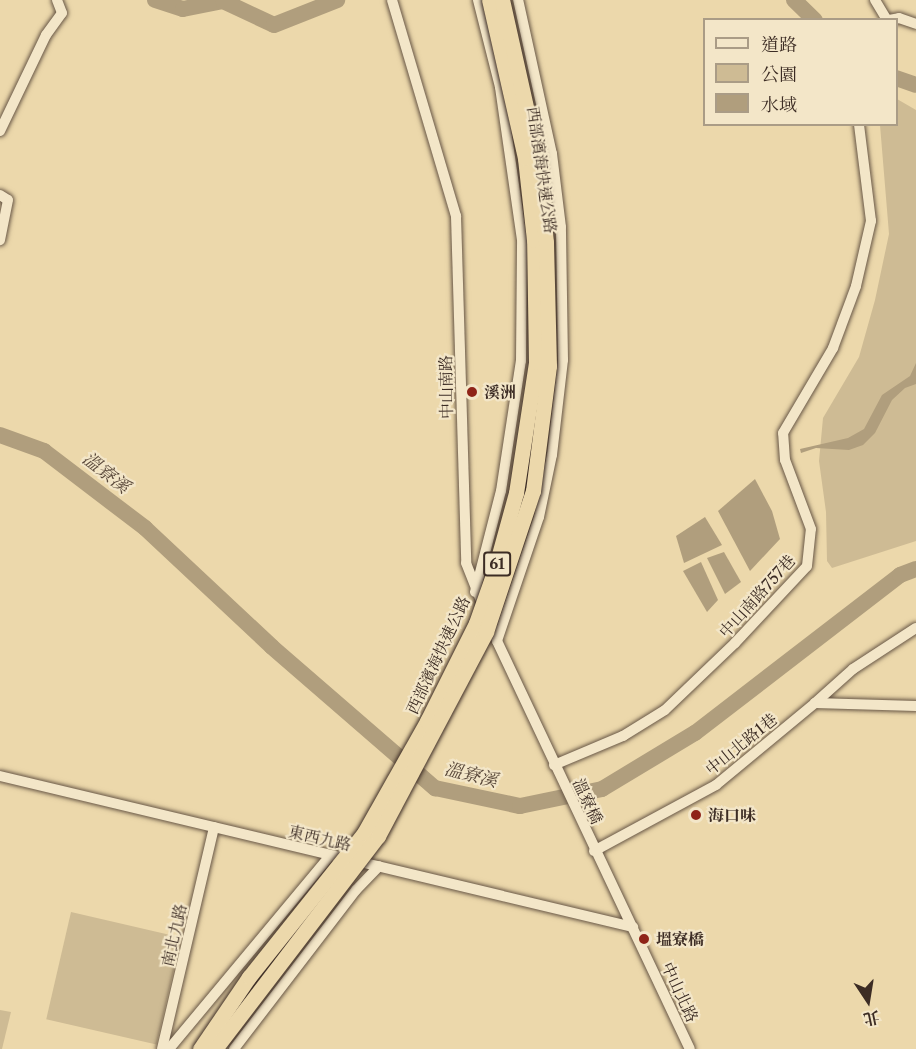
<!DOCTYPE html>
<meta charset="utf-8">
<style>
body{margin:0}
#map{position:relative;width:916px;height:1049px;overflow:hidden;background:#ecd8ab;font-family:"Libre Caslon Text","Noto Serif TC",serif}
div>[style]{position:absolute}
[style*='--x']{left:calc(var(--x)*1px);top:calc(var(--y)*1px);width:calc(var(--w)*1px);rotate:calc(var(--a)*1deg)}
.green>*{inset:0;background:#cebb94;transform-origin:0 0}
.water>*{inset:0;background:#b09e7d}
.river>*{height:16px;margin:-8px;padding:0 8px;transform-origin:8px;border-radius:8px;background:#b09e7d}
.roads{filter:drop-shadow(0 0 2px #685746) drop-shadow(0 0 2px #685746)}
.minor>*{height:10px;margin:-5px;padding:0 5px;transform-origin:5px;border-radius:5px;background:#f3e6c8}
.bridges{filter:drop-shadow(0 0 2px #3c2c24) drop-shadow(0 0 2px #3c2c24)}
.highway-bridge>*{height:15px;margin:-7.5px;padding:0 7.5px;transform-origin:7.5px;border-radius:7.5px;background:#ecd8ab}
.dots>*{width:16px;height:16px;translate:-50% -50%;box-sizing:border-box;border:3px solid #f3e6c8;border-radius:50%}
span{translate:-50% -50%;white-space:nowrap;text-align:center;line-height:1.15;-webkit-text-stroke:4.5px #f3e6c8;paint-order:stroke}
.shield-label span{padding:2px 4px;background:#f3e6c8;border:2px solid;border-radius:4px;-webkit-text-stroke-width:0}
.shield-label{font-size:15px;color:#3c2c24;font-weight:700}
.street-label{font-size:16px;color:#3c2c24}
.poi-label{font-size:16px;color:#3c2c24;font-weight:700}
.left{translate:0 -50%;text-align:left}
.water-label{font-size:18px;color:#59483a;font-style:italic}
.legend{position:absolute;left:703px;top:18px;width:195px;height:108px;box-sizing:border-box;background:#f3e6c8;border:2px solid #aa9c86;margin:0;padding:8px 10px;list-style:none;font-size:18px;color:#3c2c24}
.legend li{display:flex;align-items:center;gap:12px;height:30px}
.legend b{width:30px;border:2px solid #aa9c86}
.north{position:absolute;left:838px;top:971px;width:60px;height:60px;-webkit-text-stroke:4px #f3e6c8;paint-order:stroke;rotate:168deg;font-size:16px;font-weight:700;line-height:24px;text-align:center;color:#3c2c24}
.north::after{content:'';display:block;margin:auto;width:21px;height:27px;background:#3c2c24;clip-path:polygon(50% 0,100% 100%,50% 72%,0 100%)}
</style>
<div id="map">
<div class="green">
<div style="clip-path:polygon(897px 99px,916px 110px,916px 541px,832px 568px,827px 561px,826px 512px,819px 461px,823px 418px,859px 357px,875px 300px,889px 234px,880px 125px,896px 124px)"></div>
<div style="left:71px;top:912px;width:113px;height:110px;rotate:13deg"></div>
<div style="clip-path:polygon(0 1010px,11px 1012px,2px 1049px,0 1049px)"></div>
</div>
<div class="water">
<div style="clip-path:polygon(916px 363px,916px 384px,905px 388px,892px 400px,875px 433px,863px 445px,849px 450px,816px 448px,801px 453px,800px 449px,848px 438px,864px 429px,882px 395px,910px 376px)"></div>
<div style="clip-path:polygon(755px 479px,772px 511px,780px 539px,750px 571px,718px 511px)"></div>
<div style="clip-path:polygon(705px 517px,722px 545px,684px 563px,676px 536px)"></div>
<div style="clip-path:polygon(724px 552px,741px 582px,725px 594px,707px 558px)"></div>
<div style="clip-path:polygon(701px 562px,718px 600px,707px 612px,683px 571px)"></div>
</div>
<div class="river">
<div style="--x:155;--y:0;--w:29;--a:18"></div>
<div style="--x:183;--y:9;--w:41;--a:-11.3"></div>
<div style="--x:223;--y:1;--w:56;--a:25.2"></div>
<div style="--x:274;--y:25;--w:68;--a:-21.6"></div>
<div style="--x:794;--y:0;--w:29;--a:44"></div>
<div style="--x:896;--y:78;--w:21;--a:19"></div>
<div style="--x:0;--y:435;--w:47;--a:20"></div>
<div style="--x:44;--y:451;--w:127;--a:37.3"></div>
<div style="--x:145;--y:528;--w:174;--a:43.1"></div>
<div style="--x:272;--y:647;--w:216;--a:40.9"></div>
<div style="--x:435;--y:788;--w:87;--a:12"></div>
<div style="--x:520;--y:806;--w:84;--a:-11.7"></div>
<div style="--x:602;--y:789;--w:109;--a:-31.1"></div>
<div style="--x:695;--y:733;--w:259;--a:-37.6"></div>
<div style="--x:900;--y:575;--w:17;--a:-21"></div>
</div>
<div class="roads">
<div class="minor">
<div style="--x:392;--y:0;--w:225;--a:73.5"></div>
<div style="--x:456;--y:216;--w:347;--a:88.3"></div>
<div style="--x:466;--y:563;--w:84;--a:68.3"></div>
<div style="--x:497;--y:641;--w:451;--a:64.7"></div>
<div style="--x:875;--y:0;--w:23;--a:59"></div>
<div style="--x:889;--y:20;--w:10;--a:-11"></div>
<div style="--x:899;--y:18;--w:18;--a:19"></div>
<div style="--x:0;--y:131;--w:106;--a:-64.4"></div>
<div style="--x:46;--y:35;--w:27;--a:-54"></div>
<div style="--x:62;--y:13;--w:14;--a:-111"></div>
<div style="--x:0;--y:195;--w:9;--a:32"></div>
<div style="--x:8;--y:200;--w:41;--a:101.3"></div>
<div style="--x:475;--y:592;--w:104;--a:-75.6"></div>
<div style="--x:501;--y:491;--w:132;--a:-81.3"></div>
<div style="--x:521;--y:361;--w:121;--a:-89.5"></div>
<div style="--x:522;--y:240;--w:155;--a:-98.2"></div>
<div style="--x:500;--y:87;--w:90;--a:-104.2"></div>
<div style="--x:497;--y:641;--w:131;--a:-71.3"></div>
<div style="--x:539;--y:517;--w:63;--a:-78.2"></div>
<div style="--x:552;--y:455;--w:96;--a:-83.4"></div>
<div style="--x:563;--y:360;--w:133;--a:-90.9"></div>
<div style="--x:561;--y:227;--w:74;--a:-97"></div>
<div style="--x:552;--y:154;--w:158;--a:-102.4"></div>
<div style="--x:815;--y:703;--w:51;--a:-41.8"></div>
<div style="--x:853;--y:669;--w:75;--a:-33.1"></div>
<div style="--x:554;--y:765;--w:75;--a:-22.8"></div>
<div style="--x:623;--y:736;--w:49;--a:-31.8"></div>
<div style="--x:665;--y:710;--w:97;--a:-43.7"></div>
<div style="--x:735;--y:643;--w:105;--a:-46.9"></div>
<div style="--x:807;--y:566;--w:37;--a:-84"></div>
<div style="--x:811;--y:529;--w:74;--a:-110.6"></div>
<div style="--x:785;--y:460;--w:27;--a:-94"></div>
<div style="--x:783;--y:433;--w:99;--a:-59.5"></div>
<div style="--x:833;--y:348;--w:66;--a:-69.6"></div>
<div style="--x:856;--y:286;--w:67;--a:-77"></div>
<div style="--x:871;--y:221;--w:98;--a:-97.1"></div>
<div style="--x:0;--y:776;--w:651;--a:13.42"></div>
<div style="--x:594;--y:851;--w:139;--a:-28.4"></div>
<div style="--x:716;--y:785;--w:129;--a:-39.6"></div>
<div style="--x:815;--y:703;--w:101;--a:1.7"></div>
<div style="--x:162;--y:1049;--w:228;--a:-76.8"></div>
<div style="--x:169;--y:1049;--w:251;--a:-50.2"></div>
<div style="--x:234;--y:1049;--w:200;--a:-52.5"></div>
<div style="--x:356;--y:890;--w:33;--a:-46"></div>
</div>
</div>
<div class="bridges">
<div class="highway-bridge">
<div style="--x:200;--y:1049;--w:87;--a:-55.8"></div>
<div style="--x:249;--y:977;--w:184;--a:-51.4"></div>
<div style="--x:364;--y:833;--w:129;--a:-60.6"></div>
<div style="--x:427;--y:721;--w:110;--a:-63.4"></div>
<div style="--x:476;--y:623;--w:57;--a:-70.6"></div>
<div style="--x:495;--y:569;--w:79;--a:-74.6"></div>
<div style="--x:516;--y:493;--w:133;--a:-81.3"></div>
<div style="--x:536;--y:362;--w:122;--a:-90.9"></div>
<div style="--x:534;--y:240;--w:82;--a:-96.3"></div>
<div style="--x:525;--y:158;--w:162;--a:-102.8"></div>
<div style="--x:215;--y:1049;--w:268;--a:-52.6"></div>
<div style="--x:378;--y:836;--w:231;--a:-62.1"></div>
<div style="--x:486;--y:632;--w:149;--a:-71.6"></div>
<div style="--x:533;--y:491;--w:126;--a:-82.7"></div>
<div style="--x:549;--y:366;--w:124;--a:-91.4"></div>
<div style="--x:546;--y:242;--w:86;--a:-96"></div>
<div style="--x:537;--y:156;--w:160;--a:-102.6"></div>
</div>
</div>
<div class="dots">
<div style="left:472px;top:392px;background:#8f2418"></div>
<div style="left:696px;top:815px;background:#8f2418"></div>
<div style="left:644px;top:939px;background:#8f2418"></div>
</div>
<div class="shield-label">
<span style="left:497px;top:564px">61</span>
</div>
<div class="street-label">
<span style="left:542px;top:170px;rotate:82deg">西部濱海快速公路</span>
<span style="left:446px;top:387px;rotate:-91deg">中山南路</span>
<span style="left:757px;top:596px;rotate:-48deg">中山南路757巷</span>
<span style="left:438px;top:655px;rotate:-65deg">西部濱海快速公路</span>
<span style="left:741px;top:744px;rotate:-39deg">中山北路1巷</span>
<span style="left:588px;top:801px;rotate:65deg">溫寮橋</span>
<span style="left:320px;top:838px;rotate:13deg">東西九路</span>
<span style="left:174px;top:935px;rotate:-77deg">南北九路</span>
<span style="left:680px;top:992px;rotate:65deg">中山北路</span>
</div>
<div class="poi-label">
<span class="left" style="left:484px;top:392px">溪洲</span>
<span class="left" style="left:708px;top:815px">海口味</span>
<span class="left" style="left:656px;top:939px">塭寮橋</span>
</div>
<div class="water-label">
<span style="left:106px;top:473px;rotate:38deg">溫寮溪</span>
<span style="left:471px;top:775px;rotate:14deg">溫寮溪</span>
</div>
<ul class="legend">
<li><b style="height:8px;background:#f3e6c8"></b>道路</li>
<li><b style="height:16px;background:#cebb94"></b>公園</li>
<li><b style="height:16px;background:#b09e7d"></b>水域</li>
</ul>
<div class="north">北</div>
</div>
